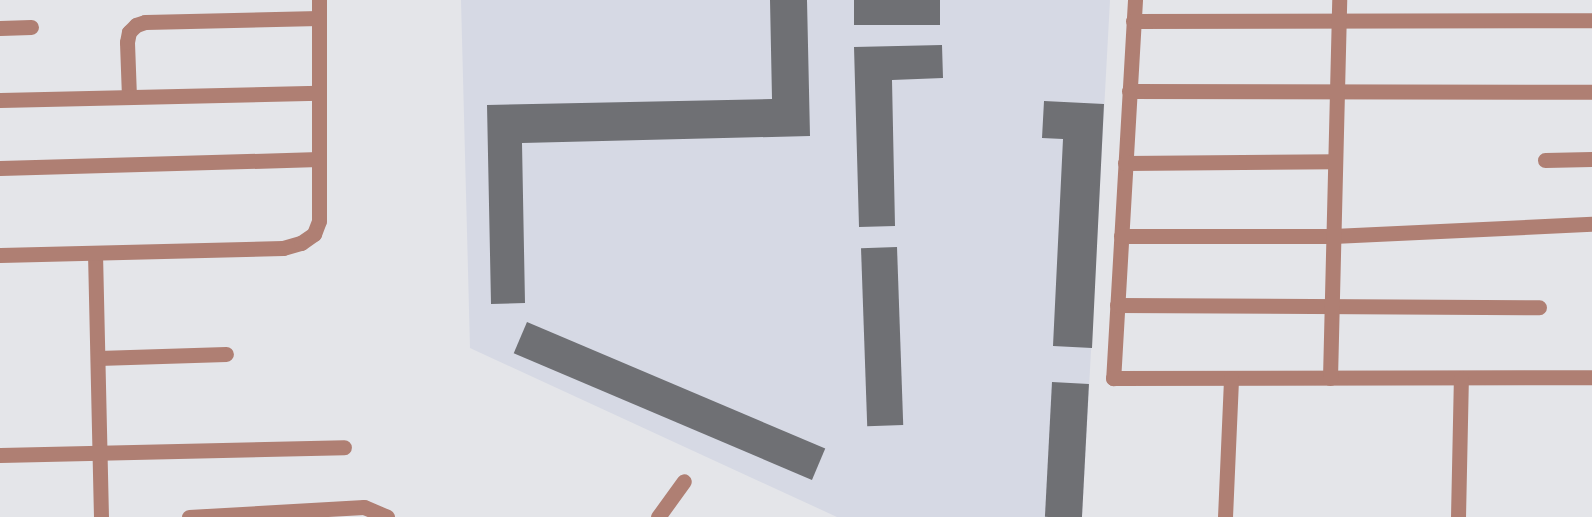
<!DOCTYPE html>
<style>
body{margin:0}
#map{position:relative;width:1592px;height:517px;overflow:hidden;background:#e4e5e9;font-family:Roboto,sans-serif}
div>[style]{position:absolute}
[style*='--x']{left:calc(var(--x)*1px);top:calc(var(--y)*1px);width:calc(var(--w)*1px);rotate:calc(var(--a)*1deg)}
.built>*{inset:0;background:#d6d9e4}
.building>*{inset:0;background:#6f7074;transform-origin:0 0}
.minor>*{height:15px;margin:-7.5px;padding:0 7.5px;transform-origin:7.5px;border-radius:7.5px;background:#af7f73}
span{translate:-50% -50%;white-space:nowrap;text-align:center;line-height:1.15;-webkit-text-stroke:5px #fff;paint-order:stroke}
</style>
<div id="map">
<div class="built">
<div style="clip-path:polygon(461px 0,1110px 0,1082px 517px,837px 517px,470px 348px)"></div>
</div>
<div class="building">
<div style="clip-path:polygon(770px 0,807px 0,810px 136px,522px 143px,525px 303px,491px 304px,487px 105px,772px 99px)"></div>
<div style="left:854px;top:0;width:86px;height:25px"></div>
<div style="clip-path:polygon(942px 45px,943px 78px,892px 80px,895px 226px,859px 227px,854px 47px)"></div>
<div style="clip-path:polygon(1044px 101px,1104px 104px,1092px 348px,1053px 346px,1063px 139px,1042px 138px)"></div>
<div style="left:897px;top:247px;width:178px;height:36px;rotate:88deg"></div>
<div style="left:527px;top:322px;width:324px;height:34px;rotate:23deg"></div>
<div style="left:1052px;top:382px;width:37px;height:135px;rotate:3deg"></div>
</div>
<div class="minor">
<div style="--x:1135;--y:0;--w:379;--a:93.3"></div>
<div style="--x:1113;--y:378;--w:479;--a:-0.1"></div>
<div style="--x:1133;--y:21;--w:459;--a:-0.1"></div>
<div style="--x:0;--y:28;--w:31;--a:-2"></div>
<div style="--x:1129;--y:91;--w:463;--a:0.1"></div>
<div style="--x:129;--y:97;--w:55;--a:-92.1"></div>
<div style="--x:127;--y:42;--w:10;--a:-79"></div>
<div style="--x:129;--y:32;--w:10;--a:-45"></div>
<div style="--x:136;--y:25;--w:9;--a:-18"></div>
<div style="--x:145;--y:22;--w:174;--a:-1.3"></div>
<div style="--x:0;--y:100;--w:319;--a:-1.3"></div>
<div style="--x:1545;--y:160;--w:47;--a:-1.2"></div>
<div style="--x:1125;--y:163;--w:210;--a:-0.5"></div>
<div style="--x:0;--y:168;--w:319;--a:-1.6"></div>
<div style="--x:1121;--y:236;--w:212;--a:0"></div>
<div style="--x:1333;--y:236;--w:259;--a:-2.7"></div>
<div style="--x:95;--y:253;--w:264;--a:88.7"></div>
<div style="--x:0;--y:255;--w:283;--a:-1.4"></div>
<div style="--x:283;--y:248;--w:19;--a:-16"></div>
<div style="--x:301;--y:243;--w:16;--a:-35"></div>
<div style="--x:314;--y:234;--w:14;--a:-69"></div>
<div style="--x:319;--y:221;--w:221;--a:-90"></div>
<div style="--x:1117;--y:305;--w:422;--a:0.3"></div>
<div style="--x:98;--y:358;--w:128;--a:-1.8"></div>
<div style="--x:1330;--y:378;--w:378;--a:-88.6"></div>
<div style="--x:0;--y:455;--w:344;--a:-1.3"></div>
<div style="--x:189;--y:517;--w:175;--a:-3.3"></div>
<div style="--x:364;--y:507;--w:25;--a:23"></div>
<div style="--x:658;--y:517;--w:44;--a:-54.2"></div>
<div style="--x:1225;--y:517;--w:139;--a:-87.5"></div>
<div style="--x:1458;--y:517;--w:139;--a:-88.8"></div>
</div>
</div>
